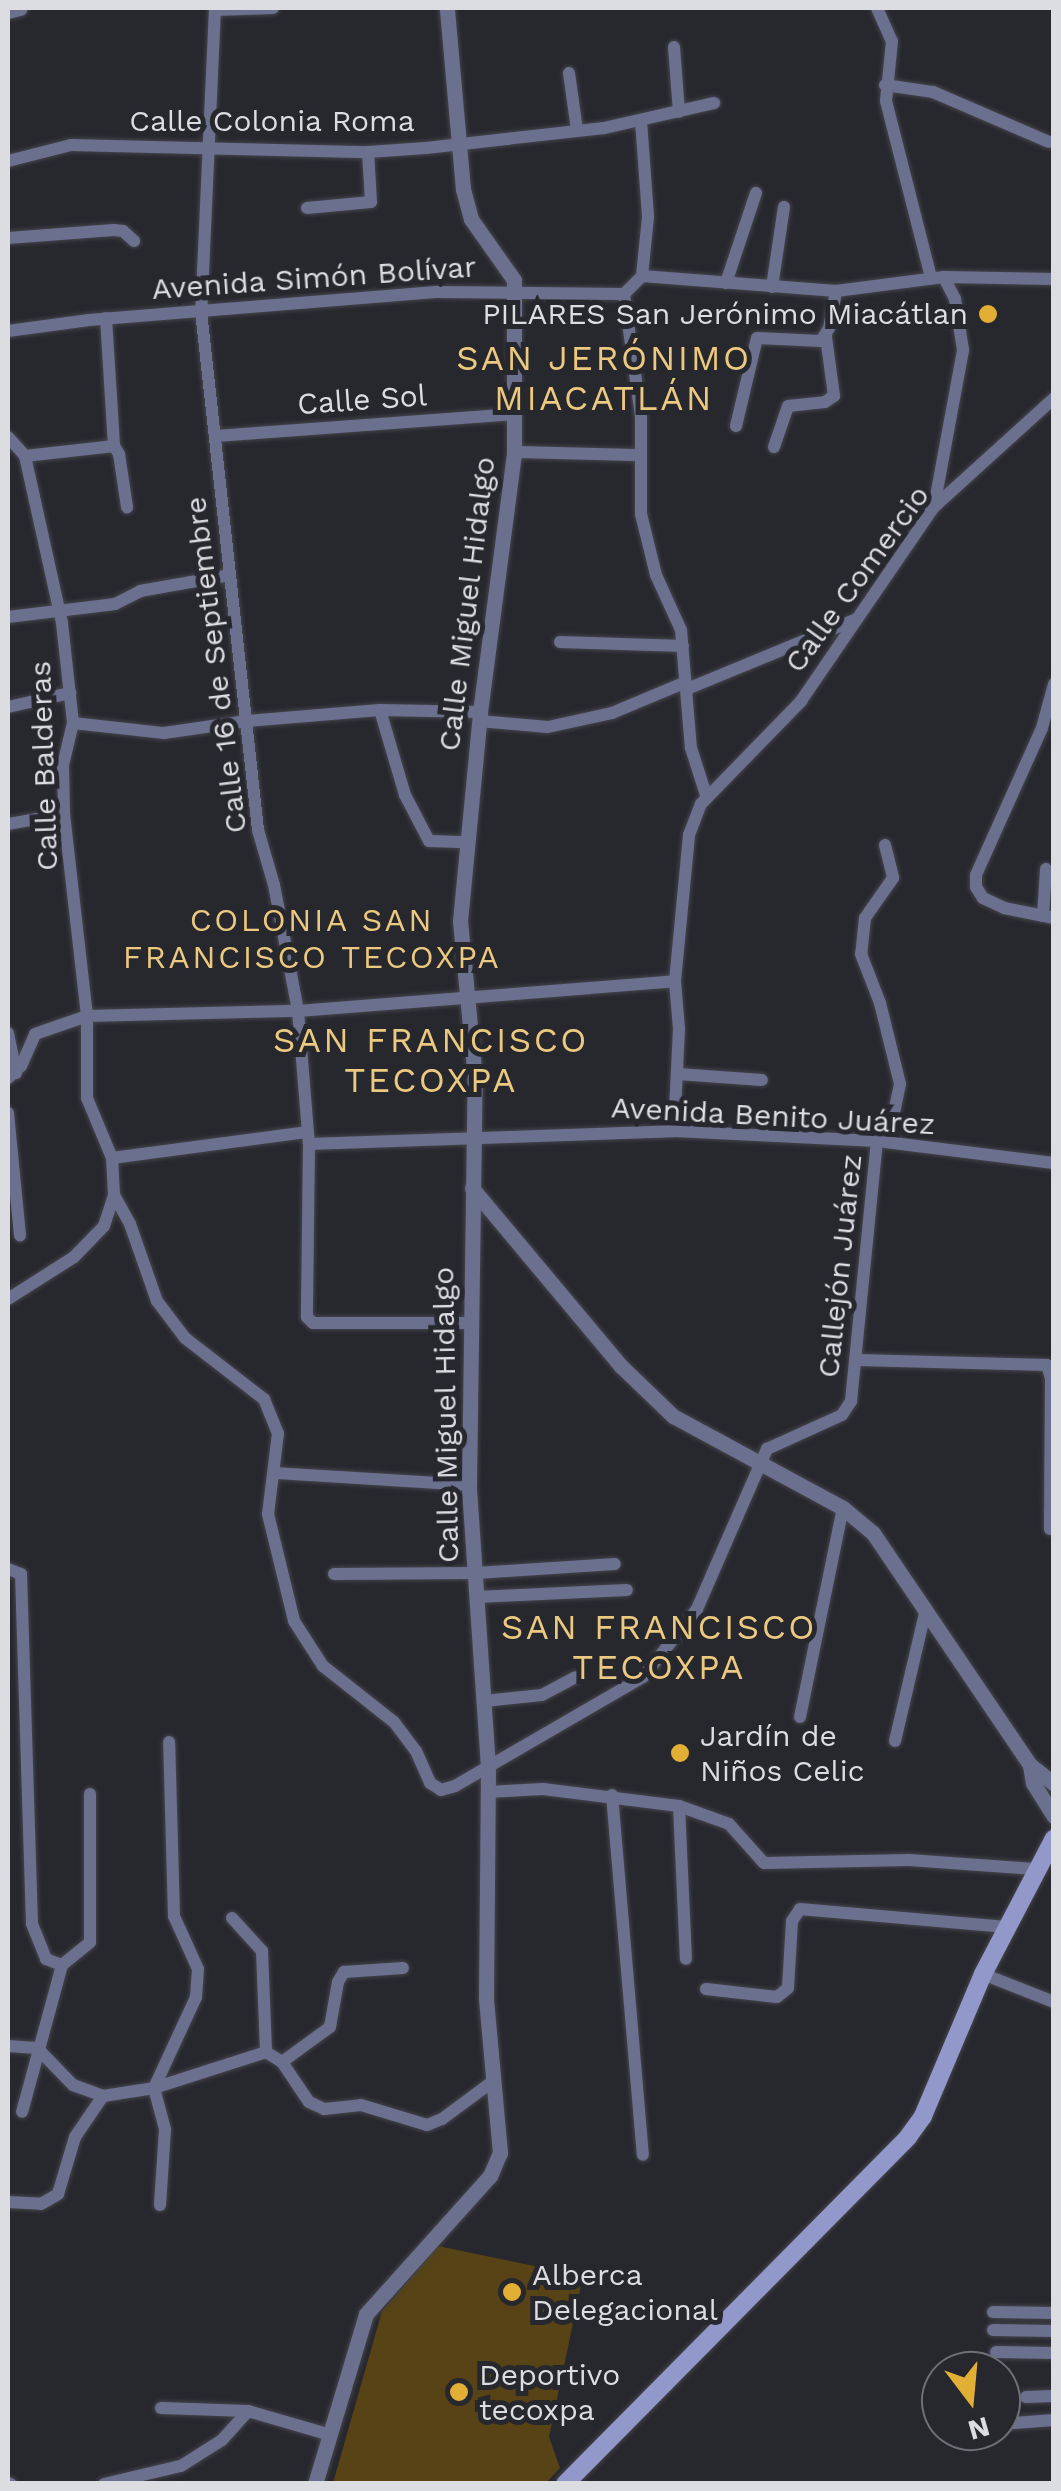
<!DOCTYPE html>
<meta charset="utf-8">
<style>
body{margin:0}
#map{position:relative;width:1061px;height:2491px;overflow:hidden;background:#27272e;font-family:"Work Sans",sans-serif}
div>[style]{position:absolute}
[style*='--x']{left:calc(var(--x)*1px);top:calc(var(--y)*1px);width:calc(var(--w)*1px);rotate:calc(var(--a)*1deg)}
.green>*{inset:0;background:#574315}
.roads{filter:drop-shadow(0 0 2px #44444b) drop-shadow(0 0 2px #44444b)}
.minor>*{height:12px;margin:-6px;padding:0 6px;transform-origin:6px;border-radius:6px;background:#6c708f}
.tertiary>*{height:15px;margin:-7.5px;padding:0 7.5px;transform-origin:7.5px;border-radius:7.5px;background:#6c708f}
.secondary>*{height:18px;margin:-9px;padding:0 9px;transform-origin:9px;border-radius:9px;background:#9298ca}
.dots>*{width:28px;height:28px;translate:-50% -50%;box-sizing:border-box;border:5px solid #27272e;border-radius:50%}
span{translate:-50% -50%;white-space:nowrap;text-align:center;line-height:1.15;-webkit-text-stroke:10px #27272e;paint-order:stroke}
.street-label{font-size:30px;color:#dcdde1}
.poi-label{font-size:30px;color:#dcdde1}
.right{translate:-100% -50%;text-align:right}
.left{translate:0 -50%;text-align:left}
.neighbourhood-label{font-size:32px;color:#ecc980;letter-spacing:2.5px}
.quarter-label{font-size:35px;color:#ecc980;letter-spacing:2.5px}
.frame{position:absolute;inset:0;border:10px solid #dcdde1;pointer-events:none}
.north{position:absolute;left:921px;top:2351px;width:100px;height:100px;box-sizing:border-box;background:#27272e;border:2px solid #6f7076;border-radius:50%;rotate:164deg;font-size:28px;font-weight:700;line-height:40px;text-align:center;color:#dcdde1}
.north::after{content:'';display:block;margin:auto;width:35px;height:45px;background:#e1af34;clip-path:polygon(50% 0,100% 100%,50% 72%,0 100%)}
</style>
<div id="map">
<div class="green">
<div style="clip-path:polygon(438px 2246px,583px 2276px,549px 2437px,560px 2468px,546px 2483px,333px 2483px,382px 2311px)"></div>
</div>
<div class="roads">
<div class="minor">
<div style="--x:215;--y:8;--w:303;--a:92.6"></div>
<div style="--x:201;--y:311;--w:522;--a:83.73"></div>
<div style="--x:258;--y:830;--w:57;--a:73.8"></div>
<div style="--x:274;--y:885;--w:128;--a:79.2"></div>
<div style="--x:298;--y:1011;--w:133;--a:85.3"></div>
<div style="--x:309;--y:1144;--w:173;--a:90.7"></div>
<div style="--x:307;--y:1317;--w:8;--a:45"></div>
<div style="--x:313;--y:1323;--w:157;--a:0"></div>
<div style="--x:877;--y:8;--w:36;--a:66"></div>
<div style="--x:892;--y:41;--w:60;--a:95.7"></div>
<div style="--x:886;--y:101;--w:183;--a:75.7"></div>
<div style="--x:215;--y:10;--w:58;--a:-2"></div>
<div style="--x:674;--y:47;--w:65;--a:85.6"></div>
<div style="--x:569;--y:73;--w:58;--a:82"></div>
<div style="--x:885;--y:85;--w:49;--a:8.3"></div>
<div style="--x:933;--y:92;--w:126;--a:23.3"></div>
<div style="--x:641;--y:121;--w:96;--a:85.8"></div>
<div style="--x:648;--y:217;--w:59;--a:95.8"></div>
<div style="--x:642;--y:276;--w:25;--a:135"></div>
<div style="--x:624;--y:294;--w:124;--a:82.1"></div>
<div style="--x:641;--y:417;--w:97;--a:90"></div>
<div style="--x:641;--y:514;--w:63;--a:76.2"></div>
<div style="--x:656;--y:575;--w:60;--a:65.6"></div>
<div style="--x:681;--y:630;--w:118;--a:85.2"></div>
<div style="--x:691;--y:748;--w:49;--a:72.3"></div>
<div style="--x:8;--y:161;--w:65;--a:-14.3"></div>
<div style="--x:71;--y:145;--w:297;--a:1.4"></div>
<div style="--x:368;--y:152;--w:58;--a:-3.9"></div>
<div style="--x:426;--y:148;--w:179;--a:-6.4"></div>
<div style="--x:604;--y:128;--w:113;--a:-12.8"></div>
<div style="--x:307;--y:208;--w:64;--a:-5.4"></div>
<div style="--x:371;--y:202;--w:50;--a:-93.4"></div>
<div style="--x:8;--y:238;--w:106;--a:-4.3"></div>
<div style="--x:114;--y:230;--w:9;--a:6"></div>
<div style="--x:123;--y:231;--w:15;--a:42"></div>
<div style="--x:642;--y:276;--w:195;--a:4.4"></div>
<div style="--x:836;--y:291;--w:109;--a:-7.4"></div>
<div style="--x:944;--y:277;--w:110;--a:1"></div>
<div style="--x:726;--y:283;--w:95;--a:-71.6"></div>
<div style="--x:772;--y:287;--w:81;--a:-81.5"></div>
<div style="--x:106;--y:318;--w:128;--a:86.4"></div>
<div style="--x:8;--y:331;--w:82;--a:-7.7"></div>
<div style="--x:89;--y:320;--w:351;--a:-4.6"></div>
<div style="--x:439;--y:292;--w:185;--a:0.6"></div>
<div style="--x:736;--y:426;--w:90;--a:-76.6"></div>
<div style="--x:757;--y:338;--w:64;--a:2.7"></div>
<div style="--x:821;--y:341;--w:15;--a:-58"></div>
<div style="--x:829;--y:328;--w:38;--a:-79"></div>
<div style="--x:215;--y:436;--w:299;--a:-4.2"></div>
<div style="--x:8;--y:437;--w:25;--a:48"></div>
<div style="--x:25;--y:456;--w:171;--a:77.5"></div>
<div style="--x:62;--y:623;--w:101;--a:83.7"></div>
<div style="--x:73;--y:723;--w:43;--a:103.4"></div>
<div style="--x:63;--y:765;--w:49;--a:88.8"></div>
<div style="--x:64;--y:814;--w:203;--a:83.5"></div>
<div style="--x:87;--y:1016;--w:82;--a:90"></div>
<div style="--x:87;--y:1098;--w:65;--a:67.4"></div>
<div style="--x:774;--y:447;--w:43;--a:-71.1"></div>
<div style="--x:788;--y:406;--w:37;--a:-6"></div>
<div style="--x:825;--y:402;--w:11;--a:-34"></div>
<div style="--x:834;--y:396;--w:60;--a:-97.7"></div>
<div style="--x:514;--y:452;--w:124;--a:1.4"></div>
<div style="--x:25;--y:456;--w:90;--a:-6.4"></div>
<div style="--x:114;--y:446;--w:9;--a:58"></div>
<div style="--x:119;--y:454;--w:54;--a:81.4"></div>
<div style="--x:934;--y:507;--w:160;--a:-79.5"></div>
<div style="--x:963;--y:350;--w:52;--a:-98.9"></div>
<div style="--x:955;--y:299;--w:25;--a:-117"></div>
<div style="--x:8;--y:617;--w:108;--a:-6.9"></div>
<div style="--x:115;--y:604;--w:28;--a:-27"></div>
<div style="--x:140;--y:591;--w:91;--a:-10.1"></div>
<div style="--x:560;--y:642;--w:123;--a:1.9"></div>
<div style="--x:1054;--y:684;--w:46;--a:105.3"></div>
<div style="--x:1042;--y:728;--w:161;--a:114.2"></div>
<div style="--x:976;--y:875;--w:12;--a:90"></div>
<div style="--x:976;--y:887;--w:13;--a:58"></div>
<div style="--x:983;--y:898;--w:23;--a:25"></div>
<div style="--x:1004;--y:908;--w:51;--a:11.3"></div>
<div style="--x:687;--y:689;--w:184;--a:-22.4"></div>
<div style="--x:8;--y:707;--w:64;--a:-12.7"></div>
<div style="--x:380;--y:710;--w:89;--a:73.6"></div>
<div style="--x:405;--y:795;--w:52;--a:62.4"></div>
<div style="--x:429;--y:841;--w:38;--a:2"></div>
<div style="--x:479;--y:721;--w:69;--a:5"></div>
<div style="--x:548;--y:727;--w:66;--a:-12.3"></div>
<div style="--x:612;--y:713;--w:80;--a:-22.7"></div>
<div style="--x:73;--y:723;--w:92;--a:6.3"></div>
<div style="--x:164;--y:733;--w:84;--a:-8.2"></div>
<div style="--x:247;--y:721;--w:133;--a:-4.7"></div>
<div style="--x:380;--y:710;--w:100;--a:1.1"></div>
<div style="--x:8;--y:824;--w:57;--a:-10.1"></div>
<div style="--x:885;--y:845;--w:34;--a:76"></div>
<div style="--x:893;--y:878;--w:49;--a:125"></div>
<div style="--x:865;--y:918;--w:36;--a:96"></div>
<div style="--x:861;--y:954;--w:53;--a:68.8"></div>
<div style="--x:880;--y:1003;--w:83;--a:76.1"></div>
<div style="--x:900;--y:1084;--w:59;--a:101.7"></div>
<div style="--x:1043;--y:916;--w:47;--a:-86.3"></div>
<div style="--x:8;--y:1033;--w:41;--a:78.7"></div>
<div style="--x:678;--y:1074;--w:84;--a:4.1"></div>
<div style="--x:8;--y:1078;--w:18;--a:-43"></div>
<div style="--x:21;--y:1066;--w:35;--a:-66"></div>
<div style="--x:35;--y:1034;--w:55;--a:-19.1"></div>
<div style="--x:87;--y:1016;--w:211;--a:-1.4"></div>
<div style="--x:298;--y:1011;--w:378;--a:-4.5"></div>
<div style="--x:8;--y:1113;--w:123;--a:84.4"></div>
<div style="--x:674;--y:1131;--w:102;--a:-87.2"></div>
<div style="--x:679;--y:1029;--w:48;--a:-94.8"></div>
<div style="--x:675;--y:981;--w:147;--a:-84.5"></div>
<div style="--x:689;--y:835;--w:33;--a:-69"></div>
<div style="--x:701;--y:804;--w:144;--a:-45.8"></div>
<div style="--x:801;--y:701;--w:235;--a:-55.6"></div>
<div style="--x:934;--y:507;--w:162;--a:-42.2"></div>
<div style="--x:309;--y:1144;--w:365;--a:-2"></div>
<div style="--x:674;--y:1131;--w:203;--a:2.8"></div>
<div style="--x:877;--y:1141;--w:178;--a:7.1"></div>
<div style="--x:112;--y:1158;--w:196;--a:-7.6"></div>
<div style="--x:114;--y:1195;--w:33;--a:61"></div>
<div style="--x:130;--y:1224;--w:82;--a:70.7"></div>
<div style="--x:157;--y:1301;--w:46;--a:52.9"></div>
<div style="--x:185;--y:1338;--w:100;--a:37.7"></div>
<div style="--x:264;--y:1399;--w:37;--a:68"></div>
<div style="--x:278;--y:1433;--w:82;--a:97"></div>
<div style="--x:268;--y:1514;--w:110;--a:76.3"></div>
<div style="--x:294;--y:1621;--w:54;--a:57.2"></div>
<div style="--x:323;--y:1666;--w:90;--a:38.3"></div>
<div style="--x:394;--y:1722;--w:36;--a:53"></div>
<div style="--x:416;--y:1751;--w:35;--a:66"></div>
<div style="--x:430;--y:1783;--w:13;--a:32"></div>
<div style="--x:441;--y:1790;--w:15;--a:-16"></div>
<div style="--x:455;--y:1786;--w:217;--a:-30.1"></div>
<div style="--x:643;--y:1677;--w:87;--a:-51.5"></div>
<div style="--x:697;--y:1609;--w:175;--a:-66.4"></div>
<div style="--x:767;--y:1449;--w:82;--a:-24.4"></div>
<div style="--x:842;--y:1415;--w:17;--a:-57"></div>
<div style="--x:851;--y:1401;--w:261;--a:-84.3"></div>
<div style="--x:8;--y:1299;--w:78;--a:-32.5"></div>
<div style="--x:74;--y:1257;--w:43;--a:-45.9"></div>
<div style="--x:104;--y:1226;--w:33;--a:-72"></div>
<div style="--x:114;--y:1195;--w:37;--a:-93"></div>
<div style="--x:858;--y:1360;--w:189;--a:1.5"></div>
<div style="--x:1047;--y:1365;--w:14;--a:73"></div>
<div style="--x:1051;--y:1378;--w:151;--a:90.4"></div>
<div style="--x:275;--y:1473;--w:194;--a:3.5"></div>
<div style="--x:8;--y:1569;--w:14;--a:21"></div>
<div style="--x:21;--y:1574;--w:350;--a:88.2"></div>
<div style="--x:32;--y:1924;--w:38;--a:68"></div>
<div style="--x:46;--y:1959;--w:17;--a:21"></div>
<div style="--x:62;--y:1965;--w:152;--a:105.2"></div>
<div style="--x:334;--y:1574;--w:142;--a:-0.4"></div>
<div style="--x:476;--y:1573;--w:139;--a:-3.7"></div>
<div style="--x:477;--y:1597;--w:150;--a:-2.7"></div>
<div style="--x:484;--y:1701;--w:58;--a:-5.9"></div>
<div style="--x:542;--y:1695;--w:38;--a:-28"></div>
<div style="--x:800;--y:1717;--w:213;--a:-78.4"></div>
<div style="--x:895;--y:1741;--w:136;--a:-76.8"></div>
<div style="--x:487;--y:1792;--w:56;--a:-3.1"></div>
<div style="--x:543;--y:1789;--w:137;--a:7.1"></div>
<div style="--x:679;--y:1806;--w:53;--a:19.8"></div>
<div style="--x:729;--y:1824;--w:52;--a:48.1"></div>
<div style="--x:764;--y:1863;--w:145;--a:-1.2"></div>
<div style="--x:909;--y:1860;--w:126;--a:4.1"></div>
<div style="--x:612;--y:1795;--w:361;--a:85.1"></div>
<div style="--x:679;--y:1806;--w:153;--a:87.4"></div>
<div style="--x:232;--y:1918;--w:45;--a:47.7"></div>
<div style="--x:262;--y:1951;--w:101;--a:87.7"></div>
<div style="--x:62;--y:1965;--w:36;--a:-39"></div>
<div style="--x:90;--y:1942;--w:148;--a:-90"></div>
<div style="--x:983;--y:1974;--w:76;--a:21.5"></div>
<div style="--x:706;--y:1989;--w:71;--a:6.4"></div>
<div style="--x:777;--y:1997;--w:14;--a:-39"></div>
<div style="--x:788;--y:1988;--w:67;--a:-86.6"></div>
<div style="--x:792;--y:1921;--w:14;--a:-56"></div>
<div style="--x:800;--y:1909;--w:207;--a:5"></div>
<div style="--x:8;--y:2046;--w:29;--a:4"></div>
<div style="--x:37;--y:2048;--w:52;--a:45.8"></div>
<div style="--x:73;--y:2085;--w:32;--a:20"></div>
<div style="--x:103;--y:2096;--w:52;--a:-8.9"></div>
<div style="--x:154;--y:2088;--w:118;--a:-17.8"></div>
<div style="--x:266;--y:2052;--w:19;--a:32"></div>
<div style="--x:282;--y:2062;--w:48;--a:56"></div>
<div style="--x:309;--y:2102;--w:17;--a:25"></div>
<div style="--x:324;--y:2109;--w:37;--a:-6"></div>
<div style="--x:361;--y:2105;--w:69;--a:16.9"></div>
<div style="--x:427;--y:2125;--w:16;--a:-22"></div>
<div style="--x:442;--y:2119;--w:62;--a:-36.5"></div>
<div style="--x:282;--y:2062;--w:59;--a:-36.1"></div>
<div style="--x:330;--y:2027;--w:46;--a:-79.9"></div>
<div style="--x:338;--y:1982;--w:12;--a:-59"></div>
<div style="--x:344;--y:1972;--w:59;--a:-3.9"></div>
<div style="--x:8;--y:2202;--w:33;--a:3"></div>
<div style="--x:41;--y:2204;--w:20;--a:-30"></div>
<div style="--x:58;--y:2194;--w:59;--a:-73.4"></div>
<div style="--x:75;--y:2137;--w:50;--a:-55.7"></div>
<div style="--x:160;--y:2205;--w:76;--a:-86.2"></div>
<div style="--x:165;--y:2129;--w:42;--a:-105"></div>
<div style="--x:154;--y:2088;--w:100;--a:-65.2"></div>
<div style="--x:196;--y:1997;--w:28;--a:-86"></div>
<div style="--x:198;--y:1969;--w:58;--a:-114.4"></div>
<div style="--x:174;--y:1916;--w:174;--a:-91.6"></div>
<div style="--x:993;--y:2312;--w:61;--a:0.9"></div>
<div style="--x:993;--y:2330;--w:61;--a:0.9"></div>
<div style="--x:996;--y:2352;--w:58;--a:1"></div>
<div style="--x:1026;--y:2397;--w:28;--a:-2"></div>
<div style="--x:161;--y:2408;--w:87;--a:2"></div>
<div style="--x:1001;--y:2424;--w:53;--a:-4.3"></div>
<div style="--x:8;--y:2483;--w:3;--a:18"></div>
<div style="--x:104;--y:2484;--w:79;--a:-13.2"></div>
<div style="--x:181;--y:2466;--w:49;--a:-32.4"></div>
<div style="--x:222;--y:2440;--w:39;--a:-48"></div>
<div style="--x:248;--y:2411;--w:82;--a:16.2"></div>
</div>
<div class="tertiary">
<div style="--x:8;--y:11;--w:12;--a:-14"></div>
<div style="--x:472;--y:1188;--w:232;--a:50.1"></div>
<div style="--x:621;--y:1366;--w:72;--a:43.9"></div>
<div style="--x:673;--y:1416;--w:193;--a:28.4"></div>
<div style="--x:843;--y:1508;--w:39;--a:40"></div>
<div style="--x:873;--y:1533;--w:280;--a:55.9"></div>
<div style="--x:1030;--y:1765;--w:18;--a:81"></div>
<div style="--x:1033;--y:1783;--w:39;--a:58"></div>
<div style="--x:1030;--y:1765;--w:31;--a:38"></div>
<div style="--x:315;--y:2484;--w:177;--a:-73.3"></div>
<div style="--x:366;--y:2314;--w:186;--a:-48.1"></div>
<div style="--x:490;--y:2176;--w:25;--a:-67"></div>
<div style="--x:500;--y:2153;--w:156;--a:-95.2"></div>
<div style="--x:486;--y:1998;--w:231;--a:-89.5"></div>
<div style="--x:488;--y:1767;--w:283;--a:-93.9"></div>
<div style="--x:469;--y:1485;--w:406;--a:-89.2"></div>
<div style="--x:475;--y:1079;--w:159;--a:-95.4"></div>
<div style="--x:460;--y:921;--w:210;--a:-84.5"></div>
<div style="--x:480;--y:712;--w:262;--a:-82.5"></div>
<div style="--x:514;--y:452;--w:172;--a:-90"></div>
<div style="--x:514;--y:280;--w:75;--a:-125.2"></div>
<div style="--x:471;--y:219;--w:31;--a:-105"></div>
<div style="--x:463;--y:189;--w:182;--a:-95.1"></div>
</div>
<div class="secondary">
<div style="--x:565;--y:2484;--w:488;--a:-45.3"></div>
<div style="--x:908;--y:2137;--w:26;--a:-54"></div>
<div style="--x:923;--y:2116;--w:154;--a:-67.1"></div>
<div style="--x:983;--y:1974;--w:153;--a:-62.4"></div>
</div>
</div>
<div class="dots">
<div style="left:988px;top:314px;background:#e1af34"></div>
<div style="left:680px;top:1753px;background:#e1af34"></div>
<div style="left:512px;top:2292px;background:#e1af34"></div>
<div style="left:459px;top:2392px;background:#e1af34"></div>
</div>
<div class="street-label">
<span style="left:272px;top:121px">Calle Colonia Roma</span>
<span style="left:314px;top:278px;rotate:-4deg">Avenida Simón Bolívar</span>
<span style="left:362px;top:400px;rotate:-4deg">Calle Sol</span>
<span style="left:857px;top:579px;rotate:-54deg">Calle Comercio</span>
<span style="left:467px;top:604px;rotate:-83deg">Calle Miguel Hidalgo</span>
<span style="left:216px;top:665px;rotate:-97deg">Calle 16 de Septiembre</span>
<span style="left:44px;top:766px;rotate:-92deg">Calle Balderas</span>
<span style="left:773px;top:1116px;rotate:3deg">Avenida Benito Juárez</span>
<span style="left:840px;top:1266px;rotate:-84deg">Callejón Juárez</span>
<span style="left:446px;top:1415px;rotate:-91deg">Calle Miguel Hidalgo</span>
</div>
<div class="poi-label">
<span class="right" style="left:968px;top:314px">PILARES San Jerónimo Miacátlan</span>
<span class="left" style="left:700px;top:1753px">Jardín de<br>Niños Celic</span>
<span class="left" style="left:532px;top:2292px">Alberca<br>Delegacional</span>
<span class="left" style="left:479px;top:2392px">Deportivo<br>tecoxpa</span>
</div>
<div class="neighbourhood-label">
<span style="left:312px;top:939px">COLONIA SAN<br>FRANCISCO TECOXPA</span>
</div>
<div class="quarter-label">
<span style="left:604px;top:378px">SAN JERÓNIMO<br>MIACATLÁN</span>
<span style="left:431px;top:1060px">SAN FRANCISCO<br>TECOXPA</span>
<span style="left:659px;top:1647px">SAN FRANCISCO<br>TECOXPA</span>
</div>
<div class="frame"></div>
<div class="north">N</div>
</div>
